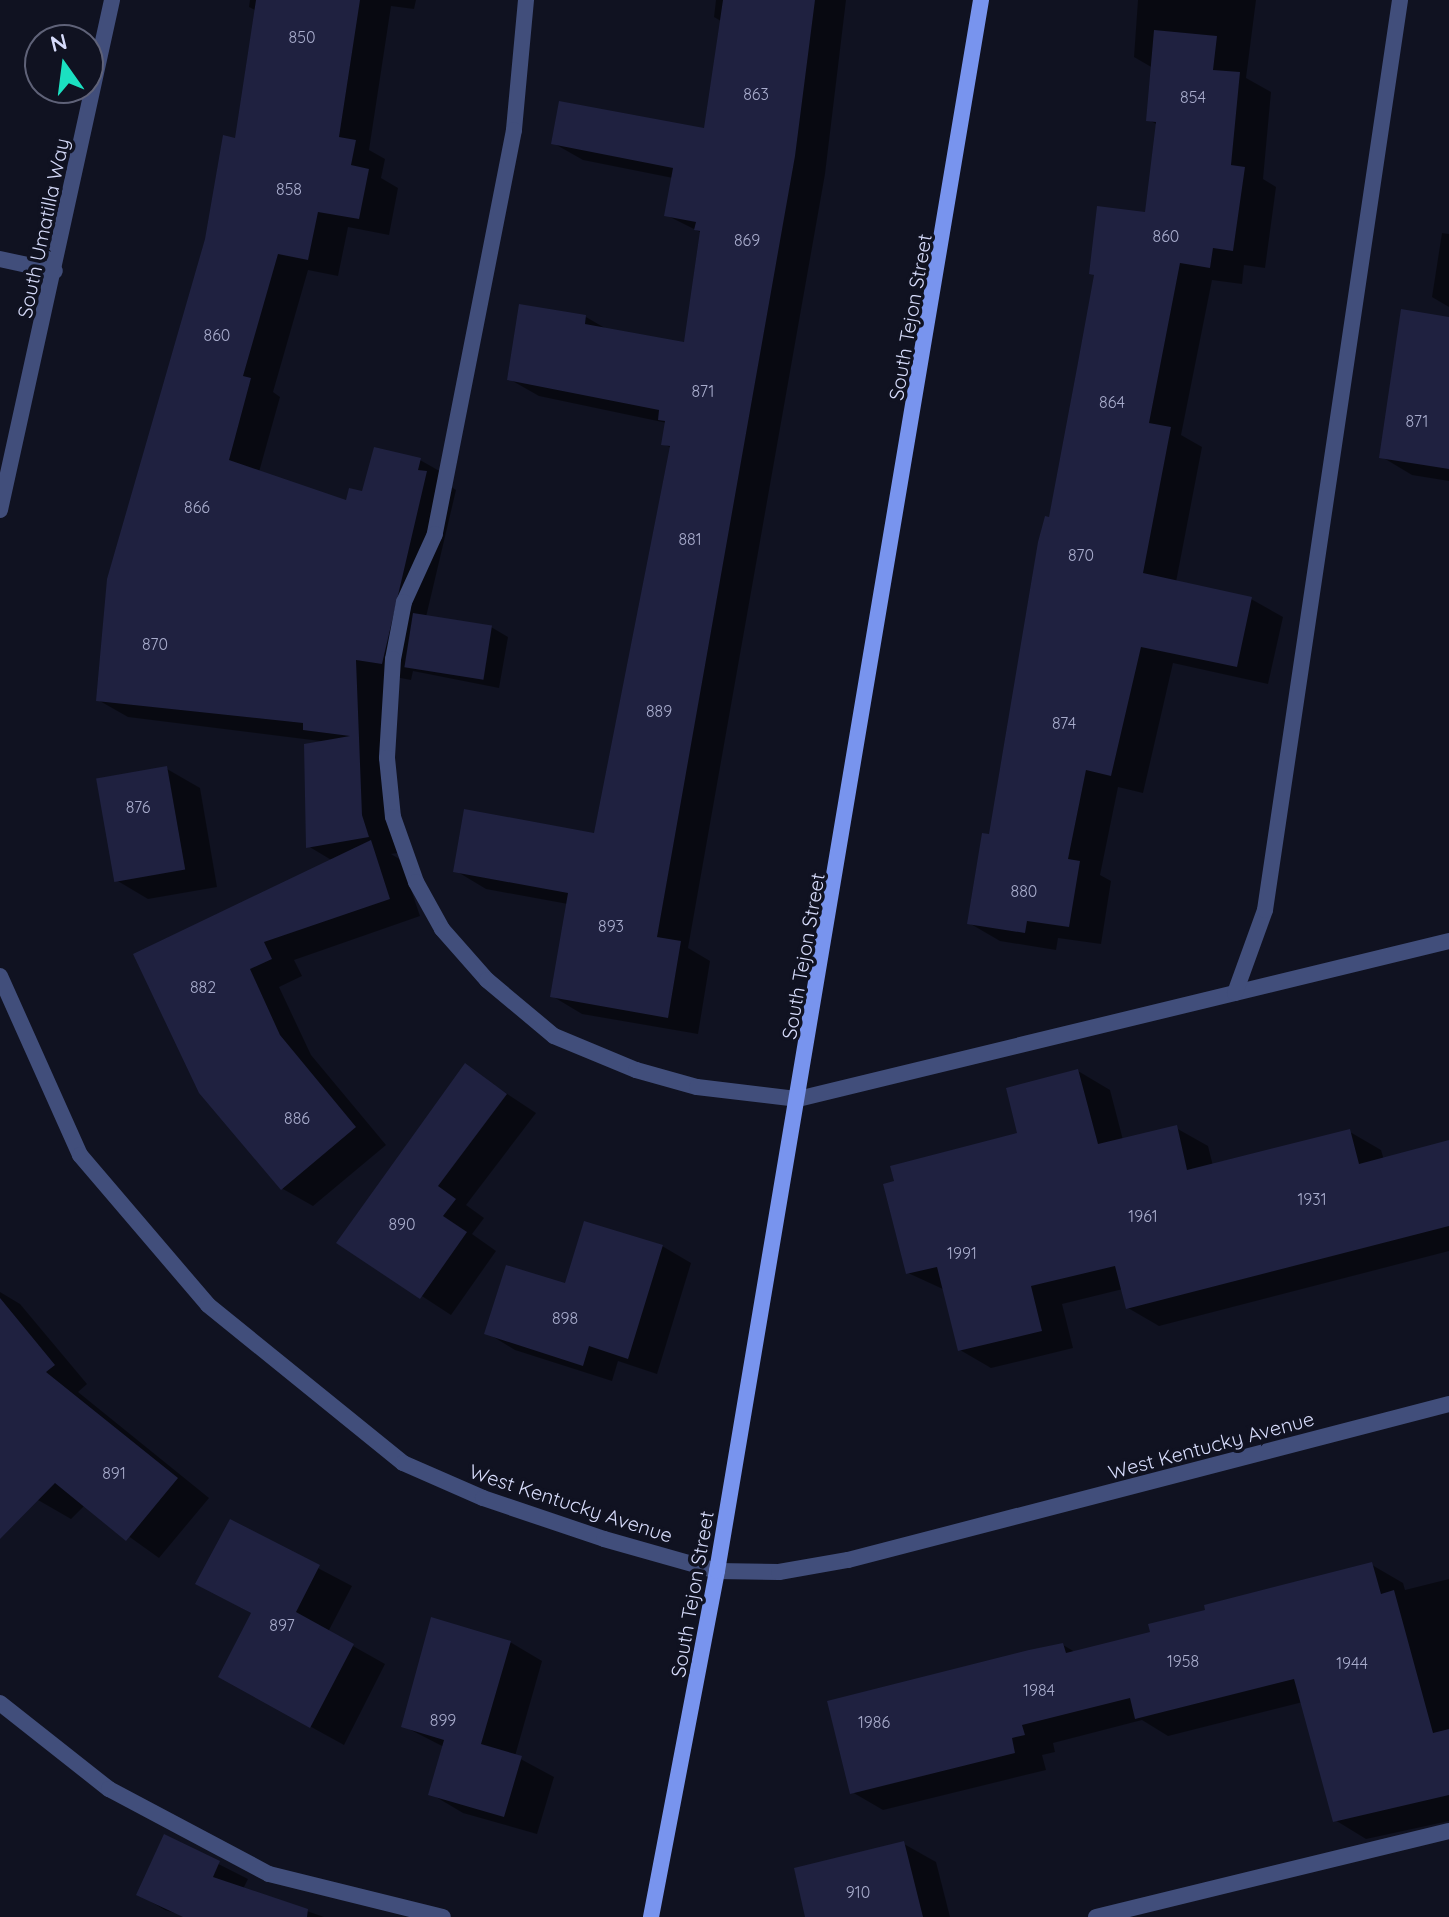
<!DOCTYPE html>
<style>
body{margin:0}
#map{position:relative;width:1449px;height:1917px;overflow:hidden;background:#101221;font-family:Quicksand,sans-serif}
div>[style]{position:absolute}
[style*='--x']{left:calc(var(--x)*1px);top:calc(var(--y)*1px);width:calc(var(--w)*1px);rotate:calc(var(--a)*1deg)}
.shadow>*{inset:0;background:#0007}
.building>*{inset:0;background:#1f2140;transform-origin:0 0}
.lane>*{height:16px;margin:-8px;padding:0 8px;transform-origin:8px;border-radius:8px;background:#414e7b}
.street>*{height:16px;margin:-8px;padding:0 8px;transform-origin:8px;border-radius:8px;background:#414e7b}
.secondary>*{height:16px;margin:-8px;padding:0 8px;transform-origin:8px;border-radius:8px;background:#7894ee}
span{translate:-50% -50%;white-space:nowrap;text-align:center;line-height:1.15;-webkit-text-stroke:7px #101221;paint-order:stroke}
.number-label{font-size:16px;color:#a8accc}
.number-label span{-webkit-text-stroke-width:0}
.street-label{font-size:20px;color:#d6dbfa}
.north{position:absolute;left:24px;top:24px;width:80px;height:80px;box-sizing:border-box;background:#101221;border:2px solid #5f6278;border-radius:50%;rotate:346deg;font-size:22px;font-weight:700;line-height:32px;text-align:center;color:#d6dbfa}
.north::after{content:'';display:block;margin:auto;width:28px;height:36px;background:#1be0c1;clip-path:polygon(50% 0,100% 100%,50% 72%,0 100%)}
</style>
<div id="map">
<div class="shadow">
<div style="clip-path:polygon(250px 0,416px 0,414px 9px,391px 6px,369px 150px,385px 159px,381px 178px,398px 188px,389px 235px,348px 227px,338px 276px,308px 270px,273px 392px,280px 397px,259px 472px,348px 503px,420px 460px,450px 477px,448px 485px,456px 490px,426px 617px,491px 627px,508px 637px,499px 688px,413px 671px,411px 680px,385px 675px,398px 853px,391px 854px,401px 860px,420px 916px,294px 960px,302px 976px,279px 987px,311px 1055px,386px 1145px,313px 1206px,283px 1189px,200px 1092px,135px 955px,333px 861px,308px 846px,328px 742px,128px 717px,98px 700px,237px 140px,257px 11px,249px 7px)"></div>
<div style="clip-path:polygon(716px 0,846px 0,825px 174px,688px 948px,710px 961px,698px 1034px,582px 1014px,552px 996px,568px 904px,486px 889px,456px 871px,595px 835px,672px 448px,663px 444px,667px 423px,539px 396px,509px 379px,586px 317px,610px 331px,686px 344px,702px 233px,666px 215px,673px 178px,583px 160px,553px 143px,706px 130px,721px 21px,714px 17px)"></div>
<div style="clip-path:polygon(1138px 0,1256px 0,1246px 78px,1271px 92px,1263px 179px,1276px 187px,1265px 268px,1244px 265px,1242px 284px,1212px 280px,1181px 435px,1202px 447px,1176px 582px,1251px 599px,1283px 617px,1268px 684px,1173px 663px,1143px 793px,1118px 787px,1100px 875px,1111px 881px,1101px 944px,1058px 938px,1056px 950px,1000px 941px,969px 923px,991px 836px,1051px 519px,1146px 215px,1158px 125px,1149px 120px,1153px 68px,1134px 57px)"></div>
<div style="clip-path:polygon(1442px 233px,1449px 234px,1449px 307px,1432px 297px)"></div>
<div style="clip-path:polygon(1449px 319px,1449px 481px,1412px 475px,1382px 457px)"></div>
<div style="clip-path:polygon(167px 769px,200px 788px,217px 887px,148px 899px,116px 880px)"></div>
<div style="clip-path:polygon(465px 1066px,536px 1113px,466px 1205px,484px 1218px,472px 1234px,496px 1251px,451px 1315px,339px 1242px)"></div>
<div style="clip-path:polygon(1078px 1071px,1110px 1090px,1123px 1140px,1176px 1128px,1208px 1146px,1213px 1166px,1350px 1132px,1381px 1150px,1384px 1160px,1449px 1142px,1449px 1251px,1159px 1326px,1128px 1308px,1123px 1289px,1062px 1304px,1073px 1348px,991px 1368px,960px 1350px,945px 1290px,908px 1273px,1020px 1134px)"></div>
<div style="clip-path:polygon(662px 1246px,691px 1263px,657px 1374px,618px 1361px,612px 1381px,515px 1350px,487px 1333px,566px 1286px)"></div>
<div style="clip-path:polygon(0 1292px,20px 1304px,87px 1384px,78px 1392px,209px 1498px,159px 1558px,85px 1505px,71px 1519px,38px 1500px,0 1455px)"></div>
<div style="clip-path:polygon(230px 1522px,352px 1586px,328px 1632px,385px 1664px,344px 1745px,253px 1695px,253px 1614px,198px 1584px)"></div>
<div style="clip-path:polygon(1372px 1565px,1403px 1583px,1405px 1590px,1449px 1579px,1449px 1821px,1366px 1839px,1335px 1820px,1303px 1702px,1168px 1736px,1142px 1720px,1053px 1743px,1055px 1752px,1042px 1755px,1046px 1770px,883px 1810px,852px 1792px,1063px 1645px,1075px 1652px,1152px 1633px)"></div>
<div style="clip-path:polygon(510px 1642px,542px 1661px,515px 1756px,554px 1777px,537px 1834px,463px 1813px,431px 1794px,444px 1747px,403px 1726px)"></div>
<div style="clip-path:polygon(165px 1837px,248px 1879px,243px 1889px,324px 1917px,188px 1917px,165px 1910px,138px 1894px)"></div>
<div style="clip-path:polygon(904px 1844px,936px 1862px,950px 1917px,807px 1917px)"></div>
</div>
<div class="building">
<div style="clip-path:polygon(256px 0,360px 0,339px 137px,356px 140px,351px 165px,369px 169px,359px 219px,318px 212px,308px 260px,278px 254px,243px 376px,251px 378px,229px 460px,346px 500px,349px 488px,362px 491px,374px 447px,421px 458px,418px 470px,427px 471px,382px 664px,356px 660px,362px 815px,369px 837px,306px 848px,304px 744px,350px 736px,303px 730px,303px 723px,96px 701px,107px 579px,205px 239px,223px 135px,235px 138px)"></div>
<div style="clip-path:polygon(723px 0,815px 0,795px 156px,657px 937px,681px 941px,668px 1018px,550px 997px,568px 893px,453px 872px,464px 809px,594px 833px,670px 446px,661px 445px,665px 421px,658px 420px,659px 410px,507px 380px,519px 304px,586px 315px,585px 324px,684px 342px,700px 231px,694px 230px,696px 222px,664px 216px,673px 168px,551px 144px,559px 101px,704px 128px)"></div>
<div style="clip-path:polygon(1154px 30px,1217px 36px,1213px 70px,1240px 72px,1231px 165px,1245px 167px,1233px 251px,1213px 248px,1210px 268px,1180px 263px,1149px 423px,1171px 427px,1143px 573px,1252px 597px,1237px 667px,1141px 647px,1111px 776px,1086px 770px,1068px 859px,1080px 861px,1069px 927px,1027px 921px,1025px 933px,967px 924px,982px 833px,989px 834px,1038px 542px,1045px 516px,1049px 517px,1077px 368px,1094px 275px,1089px 274px,1097px 206px,1145px 212px,1156px 122px,1146px 121px)"></div>
<div style="clip-path:polygon(1401px 309px,1449px 317px,1449px 469px,1379px 458px)"></div>
<div style="left:413px;top:613px;width:80px;height:55px;rotate:9deg"></div>
<div style="left:167px;top:766px;width:105px;height:72px;rotate:80deg"></div>
<div style="clip-path:polygon(371px 840px,390px 899px,264px 942px,272px 959px,250px 969px,280px 1035px,356px 1127px,281px 1190px,199px 1093px,133px 954px)"></div>
<div style="clip-path:polygon(465px 1063px,507px 1094px,438px 1186px,456px 1199px,443px 1216px,467px 1232px,420px 1299px,336px 1243px)"></div>
<div style="clip-path:polygon(1078px 1069px,1098px 1144px,1177px 1125px,1187px 1170px,1350px 1129px,1359px 1164px,1449px 1140px,1449px 1226px,1126px 1309px,1115px 1266px,1031px 1286px,1042px 1331px,958px 1351px,937px 1267px,906px 1274px,883px 1184px,894px 1181px,890px 1166px,1017px 1133px,1006px 1088px)"></div>
<div style="clip-path:polygon(584px 1221px,663px 1245px,628px 1359px,589px 1346px,583px 1366px,484px 1334px,506px 1265px,565px 1283px)"></div>
<div style="clip-path:polygon(0 1298px,55px 1365px,46px 1372px,178px 1478px,126px 1541px,55px 1483px,0 1539px)"></div>
<div style="clip-path:polygon(230px 1519px,320px 1565px,296px 1612px,354px 1644px,310px 1728px,218px 1677px,251px 1613px,195px 1584px)"></div>
<div style="clip-path:polygon(1372px 1562px,1381px 1594px,1394px 1590px,1433px 1733px,1449px 1729px,1449px 1795px,1333px 1822px,1294px 1679px,1135px 1719px,1130px 1698px,1022px 1725px,1025px 1735px,1012px 1738px,1015px 1753px,850px 1794px,827px 1701px,1029px 1650px,1063px 1643px,1066px 1653px,1150px 1632px,1148px 1624px,1205px 1610px,1204px 1605px)"></div>
<div style="clip-path:polygon(431px 1617px,511px 1641px,481px 1744px,522px 1756px,504px 1817px,428px 1795px,444px 1740px,401px 1727px)"></div>
<div style="clip-path:polygon(164px 1834px,220px 1861px,213px 1877px,308px 1909px,307px 1917px,183px 1917px,136px 1895px)"></div>
<div style="clip-path:polygon(904px 1841px,923px 1917px,805px 1917px,794px 1868px)"></div>
</div>
<div class="lane">
<div style="--x:526;--y:0;--w:131;--a:95.3"></div>
<div style="--x:514;--y:130;--w:412;--a:101.1"></div>
<div style="--x:435;--y:534;--w:75;--a:114.5"></div>
<div style="--x:404;--y:602;--w:58;--a:100.9"></div>
<div style="--x:393;--y:659;--w:99;--a:93.5"></div>
<div style="--x:387;--y:758;--w:59;--a:84.2"></div>
<div style="--x:393;--y:817;--w:69;--a:70.5"></div>
<div style="--x:416;--y:882;--w:54;--a:61"></div>
<div style="--x:442;--y:929;--w:68;--a:48.6"></div>
<div style="--x:487;--y:980;--w:87;--a:39.9"></div>
<div style="--x:554;--y:1036;--w:89;--a:22.5"></div>
<div style="--x:636;--y:1070;--w:63;--a:15.6"></div>
<div style="--x:697;--y:1087;--w:102;--a:6.8"></div>
<div style="--x:798;--y:1099;--w:670;--a:-13.64"></div>
<div style="--x:1235;--y:993;--w:88;--a:-70.1"></div>
<div style="--x:1265;--y:910;--w:920;--a:-81.56"></div>
<div style="--x:0;--y:1703;--w:139;--a:38.3"></div>
<div style="--x:109;--y:1789;--w:181;--a:28"></div>
<div style="--x:269;--y:1874;--w:179;--a:13.9"></div>
<div style="--x:1096;--y:1917;--w:363;--a:-13.7"></div>
</div>
<div class="street">
<div style="--x:0;--y:259;--w:56;--a:12.3"></div>
<div style="--x:0;--y:510;--w:522;--a:-77.61"></div>
<div style="--x:0;--y:976;--w:196;--a:65.9"></div>
<div style="--x:80;--y:1155;--w:197;--a:49.5"></div>
<div style="--x:208;--y:1305;--w:251;--a:39"></div>
<div style="--x:403;--y:1463;--w:87;--a:23.6"></div>
<div style="--x:483;--y:1498;--w:128;--a:18.7"></div>
<div style="--x:604;--y:1539;--w:117;--a:15.8"></div>
<div style="--x:717;--y:1571;--w:62;--a:0.9"></div>
<div style="--x:779;--y:1572;--w:70;--a:-9.9"></div>
<div style="--x:848;--y:1560;--w:621;--a:-14.55"></div>
</div>
<div class="secondary">
<div style="--x:651;--y:1917;--w:352;--a:-79.2"></div>
<div style="--x:717;--y:1571;--w:1593;--a:-80.46"></div>
</div>
<div class="number-label">
<span style="left:302px;top:37px">850</span>
<span style="left:756px;top:94px">863</span>
<span style="left:1193px;top:97px">854</span>
<span style="left:289px;top:189px">858</span>
<span style="left:1166px;top:236px">860</span>
<span style="left:747px;top:240px">869</span>
<span style="left:217px;top:335px">860</span>
<span style="left:703px;top:391px">871</span>
<span style="left:1112px;top:402px">864</span>
<span style="left:1417px;top:421px">871</span>
<span style="left:197px;top:507px">866</span>
<span style="left:690px;top:539px">881</span>
<span style="left:1081px;top:555px">870</span>
<span style="left:155px;top:644px">870</span>
<span style="left:659px;top:711px">889</span>
<span style="left:1064px;top:723px">874</span>
<span style="left:138px;top:807px">876</span>
<span style="left:1024px;top:891px">880</span>
<span style="left:611px;top:926px">893</span>
<span style="left:203px;top:987px">882</span>
<span style="left:297px;top:1118px">886</span>
<span style="left:1312px;top:1199px">1931</span>
<span style="left:1143px;top:1216px">1961</span>
<span style="left:402px;top:1224px">890</span>
<span style="left:962px;top:1253px">1991</span>
<span style="left:565px;top:1318px">898</span>
<span style="left:114px;top:1473px">891</span>
<span style="left:282px;top:1625px">897</span>
<span style="left:1183px;top:1661px">1958</span>
<span style="left:1352px;top:1663px">1944</span>
<span style="left:1039px;top:1690px">1984</span>
<span style="left:443px;top:1720px">899</span>
<span style="left:874px;top:1722px">1986</span>
<span style="left:858px;top:1892px">910</span>
</div>
<div class="street-label">
<span style="left:43px;top:228px;rotate:-78deg">South Umatilla Way</span>
<span style="left:910px;top:317px;rotate:-80deg">South Tejon Street</span>
<span style="left:803px;top:956px;rotate:-80deg">South Tejon Street</span>
<span style="left:1211px;top:1445px;rotate:-15deg">West Kentucky Avenue</span>
<span style="left:571px;top:1503px;rotate:18deg">West Kentucky Avenue</span>
<span style="left:692px;top:1594px;rotate:-80deg">South Tejon Street</span>
</div>
<div class="north">N</div>
</div>
